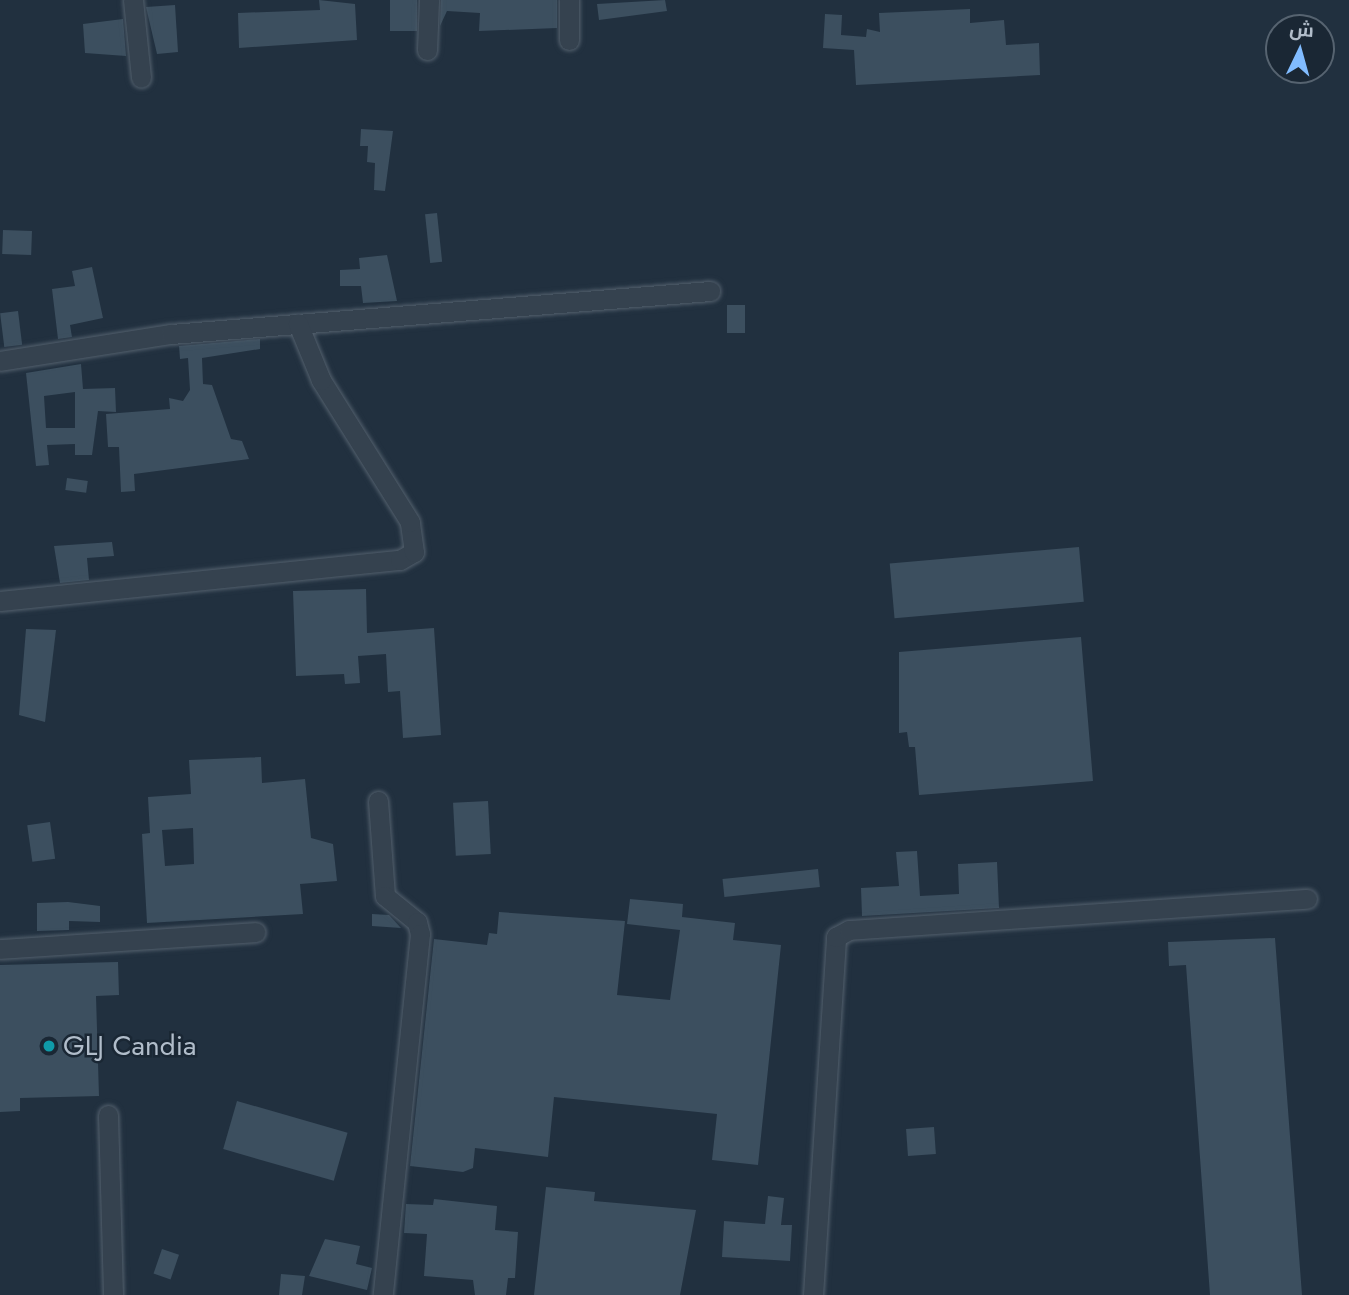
<!DOCTYPE html>
<meta charset="utf-8">
<style>
body{margin:0}
#map{position:relative;width:1349px;height:1295px;overflow:hidden;background:#21303f;font-family:Jost,Cairo,sans-serif}
div>[style]{position:absolute}
[style*='--x']{left:calc(var(--x)*1px);top:calc(var(--y)*1px);width:calc(var(--w)*1px);rotate:calc(var(--a)*1deg)}
.building>*{inset:0;background:#3c4f5f;transform-origin:0 0}
.roads{filter:drop-shadow(0 0 2px #53606d) drop-shadow(0 0 2px #53606d)}
.minor>*{height:19px;margin:-9.5px;padding:0 9.5px;transform-origin:9.5px;border-radius:9.5px;background:#35424f}
.dots>*{width:19px;height:19px;translate:-50% -50%;box-sizing:border-box;border:4px solid #1a2734;border-radius:50%}
span{translate:-50% -50%;white-space:nowrap;text-align:center;line-height:1.15;-webkit-text-stroke:5px #1a2734;paint-order:stroke}
.poi-label{font-size:28px;color:#b1bdca}
.left{translate:0 -50%;text-align:left}
.north{position:absolute;left:1265px;top:14px;width:70px;height:70px;box-sizing:border-box;background:#1a2734;border:2px solid #566370;border-radius:50%;rotate:5deg;font-size:19px;font-weight:700;line-height:28px;text-align:center;color:#b1bdca}
.north::after{content:'';display:block;margin:auto;width:24px;height:32px;background:#81bcff;clip-path:polygon(50% 0,100% 100%,50% 72%,0 100%)}
</style>
<div id="map">
<div class="building">
<div style="clip-path:polygon(319px 0,355px 4px,357px 40px,239px 48px,238px 13px,320px 10px)"></div>
<div style="left:390px;top:0;width:27px;height:31px"></div>
<div style="clip-path:polygon(441px 0,557px 0,557px 28px,479px 31px,480px 13px,447px 11px,440px 26px)"></div>
<div style="clip-path:polygon(665px 0,667px 11px,599px 20px,597px 4px)"></div>
<div style="clip-path:polygon(175px 5px,178px 52px,157px 54px,146px 7px)"></div>
<div style="clip-path:polygon(970px 9px,970px 23px,1004px 20px,1006px 45px,1039px 43px,1040px 75px,856px 85px,854px 50px,823px 48px,825px 14px,842px 15px,841px 35px,866px 37px,867px 29px,880px 32px,879px 13px)"></div>
<div style="clip-path:polygon(123px 19px,126px 56px,85px 53px,83px 24px)"></div>
<div style="clip-path:polygon(361px 129px,393px 131px,385px 191px,374px 190px,375px 163px,367px 162px,368px 146px,360px 146px)"></div>
<div style="left:437px;top:213px;width:49px;height:12px;rotate:84deg"></div>
<div style="left:3px;top:230px;width:29px;height:24px;rotate:2deg"></div>
<div style="clip-path:polygon(387px 255px,397px 301px,363px 303px,361px 286px,340px 286px,340px 270px,360px 269px,359px 258px)"></div>
<div style="clip-path:polygon(92px 267px,103px 318px,70px 325px,72px 337px,58px 339px,52px 289px,75px 286px,72px 271px)"></div>
<div style="left:727px;top:305px;width:18px;height:28px"></div>
<div style="left:18px;top:311px;width:34px;height:18px;rotate:83deg"></div>
<div style="clip-path:polygon(260px 339px,260px 349px,202px 358px,203px 384px,212px 385px,231px 439px,242px 441px,249px 459px,134px 474px,135px 491px,121px 492px,119px 447px,108px 447px,106px 414px,170px 409px,169px 398px,183px 401px,190px 390px,188px 358px,180px 359px,179px 346px)"></div>
<div style="clip-path:polygon(evenodd,81px 364px,83px 389px,115px 388px,116px 412px,98px 411px,92px 455px,75px 455px,75px 444px,47px 445px,49px 465px,36px 466px,26px 373px,81px 364px,75px 392px,75px 428px,46px 428px,44px 396px,75px 392px)"></div>
<div style="left:67px;top:478px;width:21px;height:12px;rotate:8deg"></div>
<div style="clip-path:polygon(112px 542px,114px 556px,87px 558px,89px 580px,60px 583px,54px 546px)"></div>
<div style="left:1079px;top:547px;width:55px;height:190px;rotate:85deg"></div>
<div style="clip-path:polygon(366px 589px,367px 633px,434px 628px,441px 735px,403px 738px,400px 691px,388px 692px,386px 654px,358px 656px,360px 683px,345px 684px,344px 674px,296px 676px,293px 591px)"></div>
<div style="clip-path:polygon(26px 629px,56px 630px,45px 722px,19px 715px)"></div>
<div style="clip-path:polygon(1081px 637px,1093px 781px,919px 795px,915px 747px,909px 747px,907px 732px,899px 733px,899px 652px)"></div>
<div style="clip-path:polygon(evenodd,261px 757px,262px 783px,305px 779px,311px 838px,333px 844px,337px 881px,300px 884px,303px 914px,147px 923px,142px 834px,150px 833px,148px 797px,191px 794px,189px 760px,261px 757px,193px 828px,194px 864px,165px 866px,162px 830px,193px 828px)"></div>
<div style="left:488px;top:801px;width:53px;height:35px;rotate:87deg"></div>
<div style="left:50px;top:822px;width:37px;height:23px;rotate:82deg"></div>
<div style="clip-path:polygon(917px 851px,920px 896px,959px 894px,958px 864px,997px 862px,999px 908px,862px 916px,861px 888px,899px 886px,896px 852px)"></div>
<div style="left:818px;top:869px;width:18px;height:96px;rotate:84deg"></div>
<div style="clip-path:polygon(630px 899px,683px 904px,682px 917px,735px 923px,733px 940px,781px 945px,758px 1165px,712px 1160px,717px 1114px,554px 1097px,548px 1157px,475px 1148px,473px 1168px,463px 1172px,410px 1166px,434px 939px,487px 945px,489px 933px,497px 934px,499px 912px,625px 921px,617px 995px,670px 1000px,680px 930px,627px 924px)"></div>
<div style="clip-path:polygon(68px 902px,100px 906px,100px 922px,69px 921px,69px 930px,37px 931px,37px 903px)"></div>
<div style="clip-path:polygon(372px 914px,389px 915px,401px 928px,372px 926px)"></div>
<div style="clip-path:polygon(1275px 938px,1302px 1295px,1210px 1295px,1186px 965px,1169px 966px,1168px 942px)"></div>
<div style="clip-path:polygon(118px 962px,119px 995px,96px 996px,99px 1096px,20px 1098px,20px 1111px,0 1112px,0 965px)"></div>
<div style="left:237px;top:1101px;width:115px;height:50px;rotate:16deg"></div>
<div style="left:934px;top:1127px;width:27px;height:28px;rotate:86deg"></div>
<div style="clip-path:polygon(546px 1187px,595px 1192px,594px 1201px,696px 1210px,680px 1295px,534px 1295px)"></div>
<div style="clip-path:polygon(768px 1196px,784px 1198px,781px 1225px,792px 1225px,790px 1261px,722px 1257px,724px 1221px,765px 1224px)"></div>
<div style="clip-path:polygon(434px 1199px,497px 1206px,495px 1230px,518px 1232px,515px 1278px,508px 1278px,506px 1295px,475px 1295px,473px 1280px,424px 1276px,427px 1234px,404px 1233px,406px 1204px,433px 1205px)"></div>
<div style="clip-path:polygon(325px 1239px,360px 1246px,356px 1264px,372px 1268px,367px 1290px,309px 1276px)"></div>
<div style="left:162px;top:1249px;width:18px;height:26px;rotate:19deg"></div>
<div style="clip-path:polygon(281px 1274px,305px 1276px,302px 1295px,279px 1295px)"></div>
</div>
<div class="roads">
<div class="minor">
<div style="--x:133;--y:0;--w:78;--a:84.1"></div>
<div style="--x:569;--y:40;--w:40;--a:-90"></div>
<div style="--x:427;--y:50;--w:50;--a:-87.7"></div>
<div style="--x:0;--y:361;--w:173;--a:-9"></div>
<div style="--x:171;--y:334;--w:541;--a:-4.56"></div>
<div style="--x:0;--y:601;--w:402;--a:-5.9"></div>
<div style="--x:400;--y:560;--w:16;--a:-30"></div>
<div style="--x:414;--y:552;--w:30;--a:-98"></div>
<div style="--x:410;--y:522;--w:168;--a:-122.1"></div>
<div style="--x:321;--y:380;--w:61;--a:-112.3"></div>
<div style="--x:378;--y:801;--w:95;--a:85.8"></div>
<div style="--x:385;--y:896;--w:41;--a:39.1"></div>
<div style="--x:417;--y:922;--w:12;--a:76"></div>
<div style="--x:420;--y:934;--w:363;--a:95.9"></div>
<div style="--x:0;--y:949;--w:256;--a:-3.8"></div>
<div style="--x:108;--y:1115;--w:180;--a:88.4"></div>
<div style="--x:813;--y:1295;--w:359;--a:-86.3"></div>
<div style="--x:836;--y:937;--w:15;--a:-28"></div>
<div style="--x:849;--y:930;--w:459;--a:-3.9"></div>
</div>
</div>
<div class="dots">
<div style="left:49px;top:1046px;background:#0f9aa8"></div>
</div>
<div class="poi-label">
<span class="left" style="left:63px;top:1046px">GLJ Candia</span>
</div>
<div class="north">ش</div>
</div>
